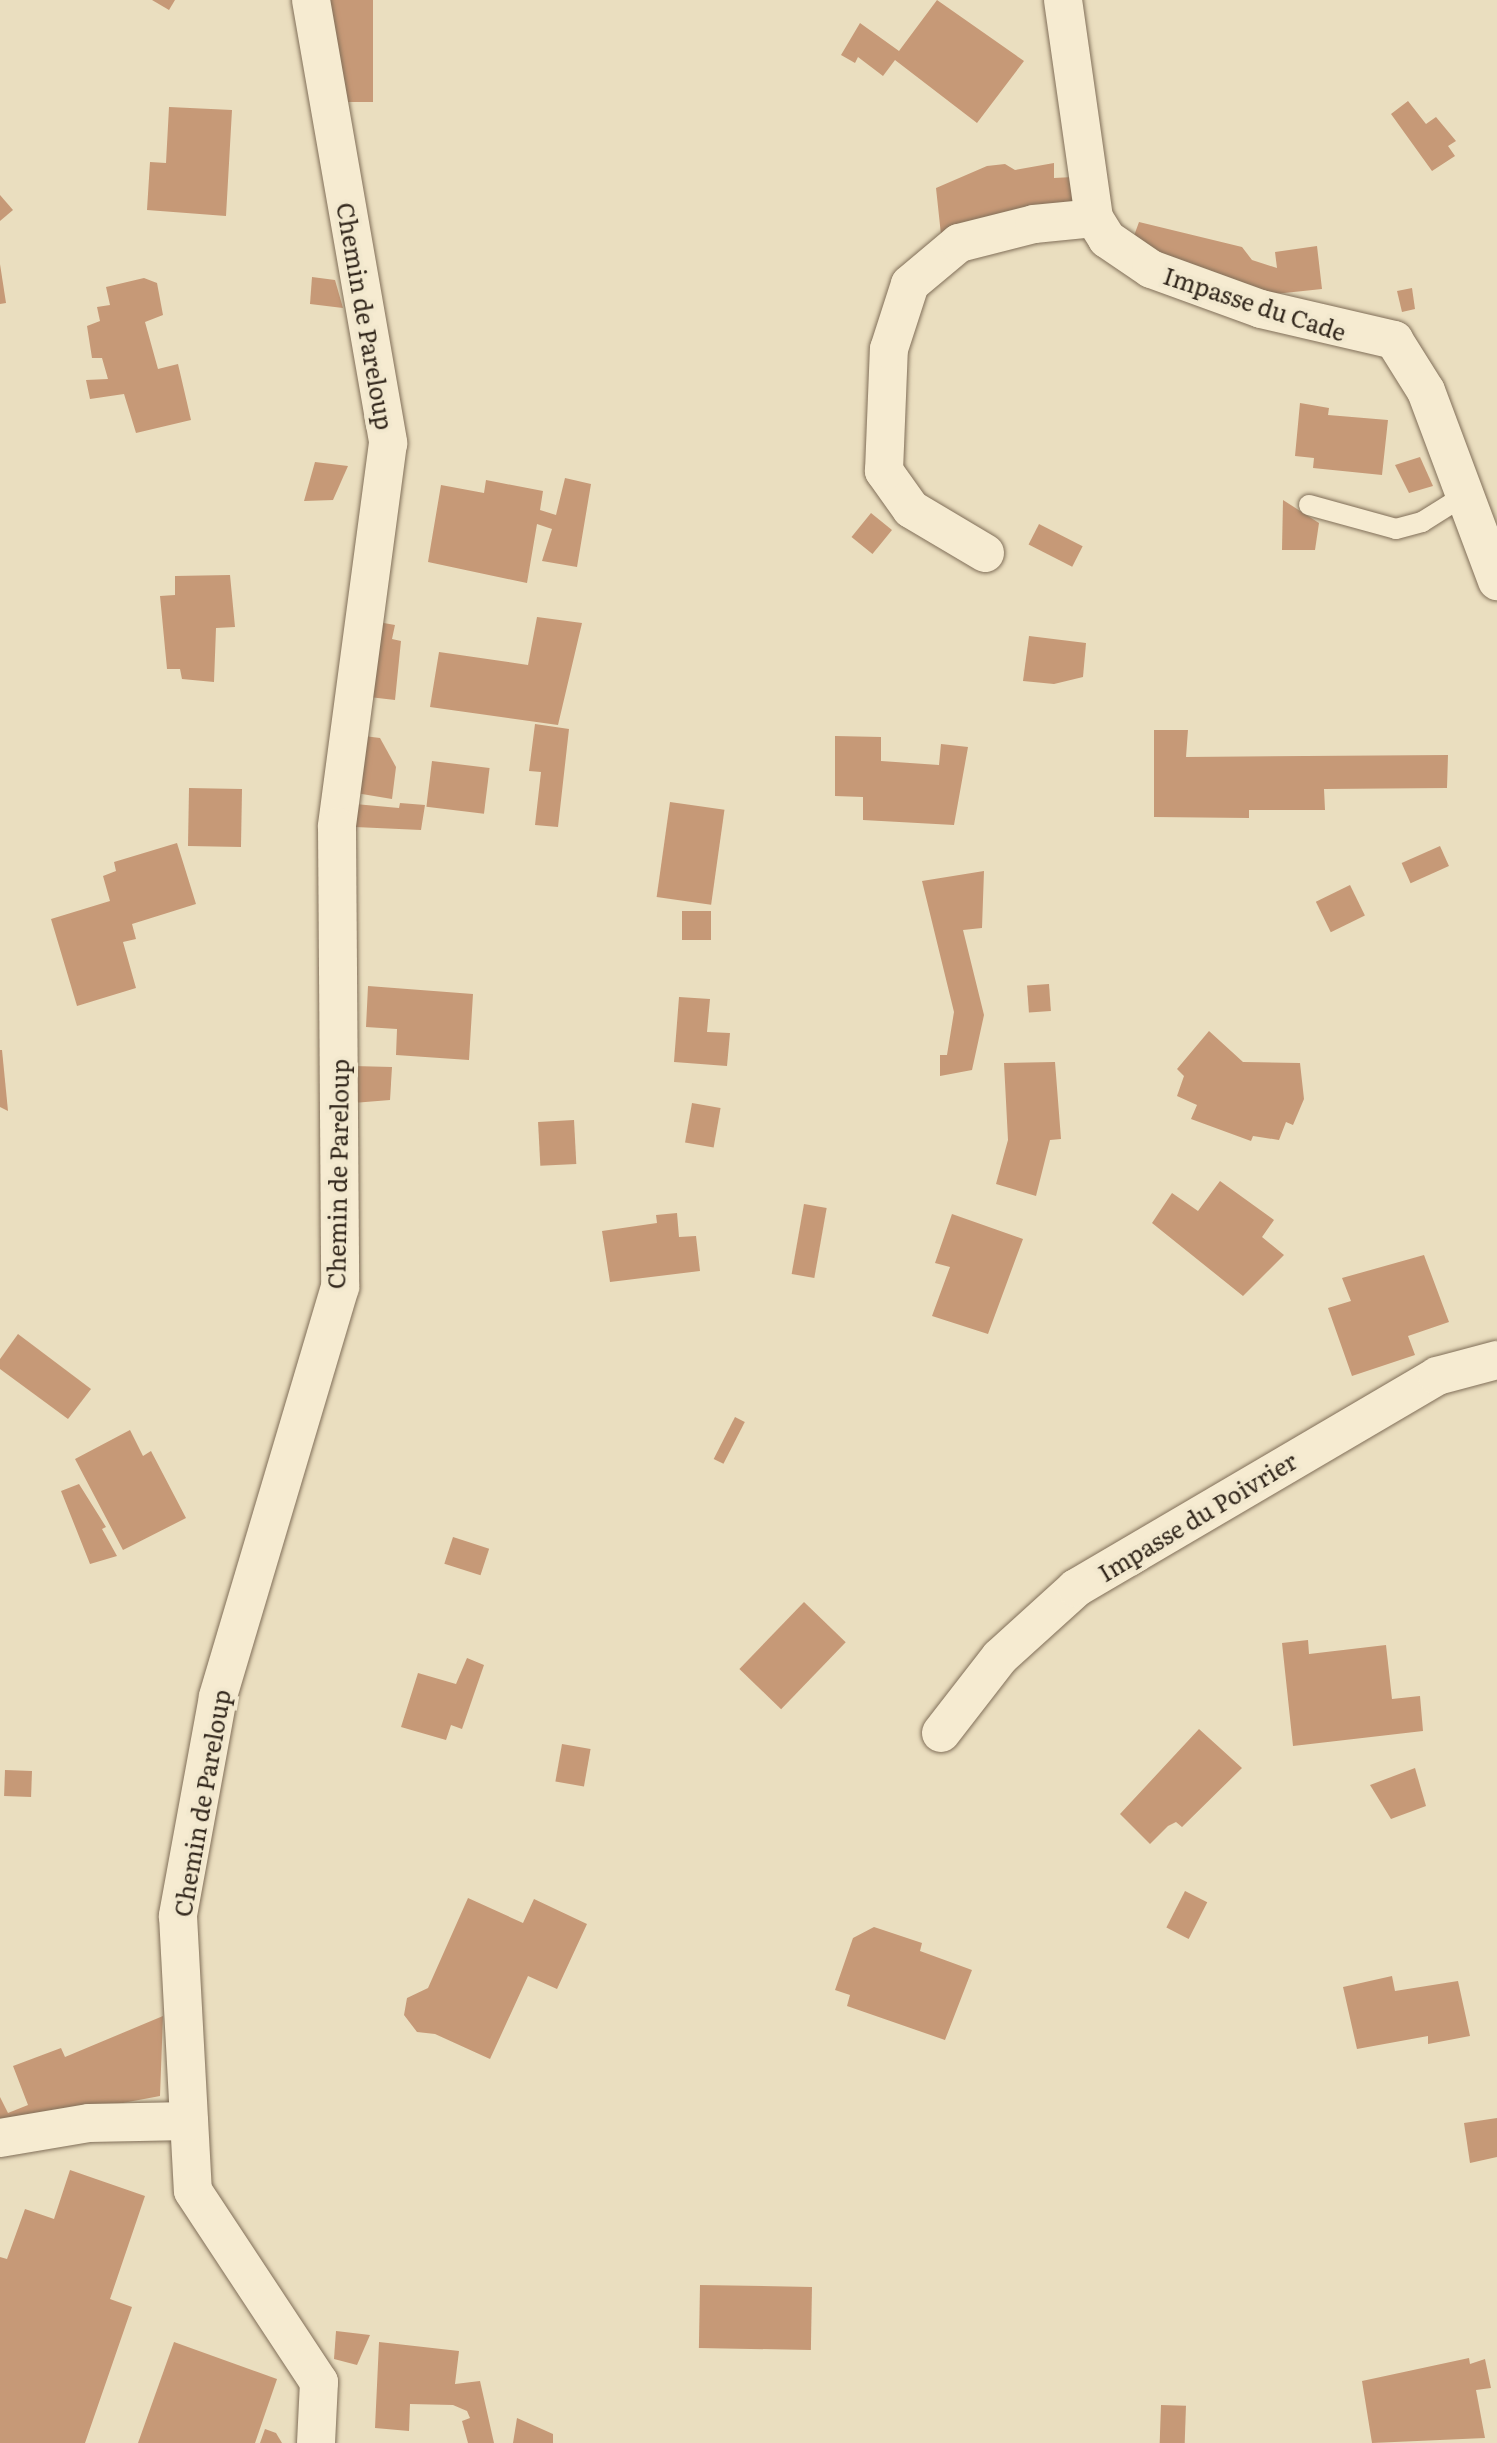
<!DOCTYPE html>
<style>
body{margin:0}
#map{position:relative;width:1497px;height:2443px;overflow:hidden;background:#eadebf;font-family:Literata,serif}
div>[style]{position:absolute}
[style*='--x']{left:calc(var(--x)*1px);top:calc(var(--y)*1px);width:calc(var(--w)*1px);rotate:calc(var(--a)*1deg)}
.building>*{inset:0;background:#c69977;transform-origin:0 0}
.roads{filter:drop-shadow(0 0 2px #816f59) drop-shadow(0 0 2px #816f59)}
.lane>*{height:20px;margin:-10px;padding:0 10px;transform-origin:10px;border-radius:10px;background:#f6ebd1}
.street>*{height:38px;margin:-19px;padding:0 19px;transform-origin:19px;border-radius:19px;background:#f6ebd1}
span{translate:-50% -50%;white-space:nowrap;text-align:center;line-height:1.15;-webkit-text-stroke:8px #f2e8ce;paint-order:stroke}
.street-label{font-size:24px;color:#32271c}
</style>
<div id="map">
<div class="building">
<div style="clip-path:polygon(152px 0,175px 0,169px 10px)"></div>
<div style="left:325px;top:0;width:48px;height:102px"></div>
<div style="clip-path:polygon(937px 0,1024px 61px,977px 123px,895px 60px,883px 76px,858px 57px,855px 63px,841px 55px,860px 23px,899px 51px)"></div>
<div style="clip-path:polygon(1408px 101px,1426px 124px,1436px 117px,1456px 141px,1448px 146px,1455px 156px,1432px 171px,1391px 114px)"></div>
<div style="clip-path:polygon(169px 107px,232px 110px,226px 216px,147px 210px,150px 162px,166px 163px)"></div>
<div style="clip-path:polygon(1054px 163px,1054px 178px,1073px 177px,1076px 208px,942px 244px,936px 188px,987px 166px,1005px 164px,1015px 170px)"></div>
<div style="clip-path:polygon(0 195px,13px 210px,0 221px)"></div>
<div style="clip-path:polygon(1139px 222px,1242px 247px,1252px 260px,1277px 268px,1275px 252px,1317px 246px,1322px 289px,1266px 295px,1131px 244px)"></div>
<div style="clip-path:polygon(0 264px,6px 303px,0 304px)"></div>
<div style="clip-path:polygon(312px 277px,335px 280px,343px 308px,310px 304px)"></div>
<div style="clip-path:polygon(144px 278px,157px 283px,163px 315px,145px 322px,158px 369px,178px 364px,191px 420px,136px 433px,124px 394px,90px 399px,86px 380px,108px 379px,102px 358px,92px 358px,87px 326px,100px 321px,97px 307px,110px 305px,106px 287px)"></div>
<div style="clip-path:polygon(1412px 288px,1415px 309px,1402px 312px,1397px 291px)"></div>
<div style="clip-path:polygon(1300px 403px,1329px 408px,1328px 415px,1388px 420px,1382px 475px,1313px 468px,1314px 458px,1295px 456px)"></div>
<div style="clip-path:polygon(1420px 457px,1433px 486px,1409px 493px,1395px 465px)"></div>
<div style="clip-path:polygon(315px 462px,348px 466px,333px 500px,304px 501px)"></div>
<div style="clip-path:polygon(565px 478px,591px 484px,577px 567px,542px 561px,552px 529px,537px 524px,527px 583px,428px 562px,441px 485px,484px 493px,486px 480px,543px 491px,540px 510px,556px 515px)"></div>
<div style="clip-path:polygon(1283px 500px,1319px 523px,1315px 550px,1282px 550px)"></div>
<div style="left:871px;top:513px;width:27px;height:31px;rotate:39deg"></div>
<div style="left:1039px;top:524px;width:49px;height:23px;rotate:27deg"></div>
<div style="clip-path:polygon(230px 575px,235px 627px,216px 628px,214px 682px,182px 679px,180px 669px,167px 669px,160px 596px,175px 595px,175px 576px)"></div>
<div style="clip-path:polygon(537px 617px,582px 623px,558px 725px,430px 707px,439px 652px,528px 665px)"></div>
<div style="clip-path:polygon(378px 622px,395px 625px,392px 639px,401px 641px,395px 700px,369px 697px)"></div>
<div style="clip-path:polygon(1029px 636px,1086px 643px,1083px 677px,1054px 684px,1023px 681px)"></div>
<div style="clip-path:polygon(535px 724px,569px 729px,558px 827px,535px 825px,541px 772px,529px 771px)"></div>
<div style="clip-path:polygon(1154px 730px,1188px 730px,1186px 757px,1448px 755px,1447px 788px,1324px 789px,1325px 810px,1249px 810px,1249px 818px,1154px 817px)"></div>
<div style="clip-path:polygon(364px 736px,380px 738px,396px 767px,392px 799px,356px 793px)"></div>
<div style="clip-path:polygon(835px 736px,881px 737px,881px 761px,939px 765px,941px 744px,968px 747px,954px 825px,863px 820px,863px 797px,835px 796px)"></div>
<div style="left:432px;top:761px;width:58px;height:46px;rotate:7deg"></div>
<div style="left:242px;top:789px;width:58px;height:53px;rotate:91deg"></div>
<div style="left:670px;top:802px;width:55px;height:96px;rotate:8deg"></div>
<div style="clip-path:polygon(400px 803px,425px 805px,421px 830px,355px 827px,355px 804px,399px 808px)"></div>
<div style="clip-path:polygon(177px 843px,196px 904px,132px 924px,136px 939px,123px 942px,136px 988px,77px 1006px,51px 919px,110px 901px,103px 876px,116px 871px,114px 862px)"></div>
<div style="left:1440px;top:846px;width:22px;height:42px;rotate:66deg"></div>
<div style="clip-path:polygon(984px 871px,982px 928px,963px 930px,984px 1015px,972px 1070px,940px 1076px,940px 1055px,947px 1055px,954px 1012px,922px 881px)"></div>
<div style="left:1350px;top:885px;width:34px;height:38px;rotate:64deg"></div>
<div style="left:682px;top:911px;width:29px;height:29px"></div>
<div style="left:1049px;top:984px;width:27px;height:22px;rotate:86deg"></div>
<div style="clip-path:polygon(368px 986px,473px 994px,469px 1060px,396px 1055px,397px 1029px,366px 1027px)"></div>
<div style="clip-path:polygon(679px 997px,710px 999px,707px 1032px,730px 1033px,727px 1066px,674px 1062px)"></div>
<div style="clip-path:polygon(1209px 1031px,1243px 1062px,1300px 1063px,1304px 1099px,1293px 1125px,1286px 1122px,1279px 1140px,1253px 1136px,1251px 1141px,1191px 1119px,1197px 1105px,1177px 1096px,1184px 1076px,1177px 1069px)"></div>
<div style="clip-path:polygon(0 1050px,2px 1050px,8px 1111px,0 1107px)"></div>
<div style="clip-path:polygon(1055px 1062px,1061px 1139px,1050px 1140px,1036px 1196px,996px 1184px,1008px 1140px,1004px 1063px)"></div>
<div style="clip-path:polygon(353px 1066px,392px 1067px,390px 1100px,353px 1103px)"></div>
<div style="left:692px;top:1103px;width:29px;height:40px;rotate:10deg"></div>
<div style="left:574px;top:1120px;width:44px;height:36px;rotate:87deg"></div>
<div style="clip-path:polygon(1220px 1181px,1274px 1220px,1262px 1237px,1284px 1255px,1243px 1296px,1152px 1223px,1172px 1193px,1198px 1211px)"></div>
<div style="left:804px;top:1204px;width:23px;height:71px;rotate:10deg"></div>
<div style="clip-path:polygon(677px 1213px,679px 1237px,696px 1236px,700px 1271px,610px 1282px,602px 1231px,657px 1223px,656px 1215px)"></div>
<div style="clip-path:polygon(952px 1214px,1023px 1239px,988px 1334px,932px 1316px,950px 1267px,935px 1263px)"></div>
<div style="clip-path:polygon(1424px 1255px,1449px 1322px,1408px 1336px,1415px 1355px,1352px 1376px,1328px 1308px,1351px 1301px,1342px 1278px)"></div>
<div style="clip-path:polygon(18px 1334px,91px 1389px,68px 1419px,0 1369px,0 1359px)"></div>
<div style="left:735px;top:1417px;width:11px;height:47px;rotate:27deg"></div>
<div style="clip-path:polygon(130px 1430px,143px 1456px,151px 1451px,186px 1518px,123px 1550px,75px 1459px)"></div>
<div style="clip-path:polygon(79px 1484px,106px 1527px,102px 1529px,117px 1556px,90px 1564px,61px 1491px)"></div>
<div style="left:453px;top:1537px;width:38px;height:28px;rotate:18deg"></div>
<div style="left:804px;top:1602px;width:58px;height:93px;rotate:44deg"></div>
<div style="clip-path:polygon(1308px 1640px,1309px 1654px,1386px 1645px,1392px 1699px,1420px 1696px,1423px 1731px,1293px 1746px,1282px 1643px)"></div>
<div style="clip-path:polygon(467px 1658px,484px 1665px,462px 1729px,451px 1725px,446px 1740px,401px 1727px,418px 1673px,456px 1684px)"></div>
<div style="clip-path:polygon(1199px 1729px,1242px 1768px,1182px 1827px,1176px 1822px,1168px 1826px,1150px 1844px,1120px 1814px)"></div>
<div style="left:562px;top:1744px;width:29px;height:38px;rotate:10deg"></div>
<div style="clip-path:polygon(1415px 1768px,1426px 1806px,1391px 1819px,1370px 1785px)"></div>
<div style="left:5px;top:1770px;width:27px;height:26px;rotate:2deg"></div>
<div style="left:1185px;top:1891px;width:25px;height:41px;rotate:27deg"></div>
<div style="clip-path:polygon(468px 1898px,523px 1923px,534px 1899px,587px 1924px,557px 1989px,528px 1976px,490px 2059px,435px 2034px,417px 2032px,404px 2015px,407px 1998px,428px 1988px)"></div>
<div style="clip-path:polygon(874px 1927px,922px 1943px,920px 1951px,972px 1970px,945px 2040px,847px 2006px,850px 1995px,835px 1990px,853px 1938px)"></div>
<div style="clip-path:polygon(1392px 1976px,1395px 1991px,1458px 1981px,1470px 2036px,1428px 2044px,1428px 2036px,1357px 2049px,1343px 1987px)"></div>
<div style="clip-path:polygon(163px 2016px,160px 2096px,0 2126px,0 2097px,8px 2113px,28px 2105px,13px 2066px,61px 2048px,65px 2057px)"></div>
<div style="clip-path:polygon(1497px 2118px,1497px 2157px,1470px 2163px,1464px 2123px)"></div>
<div style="clip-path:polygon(70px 2170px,145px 2196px,110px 2299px,132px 2307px,85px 2443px,0 2443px,0 2257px,7px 2259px,25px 2209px,54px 2219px)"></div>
<div style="left:700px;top:2285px;width:112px;height:63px;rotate:1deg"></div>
<div style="clip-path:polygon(336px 2331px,370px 2335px,357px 2365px,334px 2359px)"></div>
<div style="clip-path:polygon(174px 2342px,277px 2379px,255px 2443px,138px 2443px)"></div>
<div style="clip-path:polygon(379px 2342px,459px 2351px,455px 2384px,480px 2381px,494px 2443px,468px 2443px,462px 2421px,470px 2418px,467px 2411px,453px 2405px,410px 2404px,409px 2431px,375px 2428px)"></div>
<div style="clip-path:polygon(1469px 2358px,1470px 2364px,1485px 2359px,1491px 2388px,1476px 2390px,1485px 2438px,1372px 2443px,1362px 2381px)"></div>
<div style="left:1161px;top:2405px;width:25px;height:38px;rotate:2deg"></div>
<div style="clip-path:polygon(517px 2418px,553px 2434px,553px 2443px,513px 2443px)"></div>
<div style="clip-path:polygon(265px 2429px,276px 2433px,282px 2443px,260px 2443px)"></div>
</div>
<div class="roads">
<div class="lane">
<div style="--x:1309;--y:505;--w:90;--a:15.4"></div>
<div style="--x:1396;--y:529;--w:27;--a:-15"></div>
<div style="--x:1422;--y:522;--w:51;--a:-32.1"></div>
</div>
<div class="street">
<div style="--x:311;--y:0;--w:450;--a:80.1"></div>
<div style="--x:388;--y:443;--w:387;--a:97.6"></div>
<div style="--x:337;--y:827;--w:460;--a:89.6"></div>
<div style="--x:340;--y:1287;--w:428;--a:106.6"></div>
<div style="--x:218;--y:1697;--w:223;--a:100.4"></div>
<div style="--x:178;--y:1916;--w:275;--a:86.9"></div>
<div style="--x:193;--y:2191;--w:229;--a:56.6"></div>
<div style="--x:319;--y:2382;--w:61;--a:92.8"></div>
<div style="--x:1063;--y:0;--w:220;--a:81.9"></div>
<div style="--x:1094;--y:218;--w:25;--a:58"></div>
<div style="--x:1107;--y:239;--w:53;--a:34.3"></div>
<div style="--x:1151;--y:269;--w:117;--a:20"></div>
<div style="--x:1261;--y:309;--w:137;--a:13.1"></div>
<div style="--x:1394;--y:340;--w:60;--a:57.9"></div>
<div style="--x:1426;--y:391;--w:203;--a:69.5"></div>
<div style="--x:985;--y:553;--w:86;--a:-149.3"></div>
<div style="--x:911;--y:509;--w:47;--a:-125.4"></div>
<div style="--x:884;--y:471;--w:122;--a:-87.7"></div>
<div style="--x:889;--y:349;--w:68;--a:-72.1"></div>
<div style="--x:910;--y:284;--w:64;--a:-39.9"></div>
<div style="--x:959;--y:243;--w:77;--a:-14.2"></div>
<div style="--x:1034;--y:224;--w:60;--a:-5.7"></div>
<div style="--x:941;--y:1733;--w:96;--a:-52.2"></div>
<div style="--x:1000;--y:1657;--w:103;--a:-42.2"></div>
<div style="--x:1076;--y:1588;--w:419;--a:-30.4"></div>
<div style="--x:1437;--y:1376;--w:62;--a:-14.9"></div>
<div style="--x:0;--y:2138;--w:90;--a:-9.6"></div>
<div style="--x:89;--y:2123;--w:100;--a:-1.1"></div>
</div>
</div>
<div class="street-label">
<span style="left:1255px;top:303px;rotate:18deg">Impasse du Cade</span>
<span style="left:366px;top:316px;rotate:80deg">Chemin de Pareloup</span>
<span style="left:337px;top:1174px;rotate:-89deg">Chemin de Pareloup</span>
<span style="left:1197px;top:1516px;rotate:-31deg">Impasse du Poivrier</span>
<span style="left:201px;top:1803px;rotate:-80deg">Chemin de Pareloup</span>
</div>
</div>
